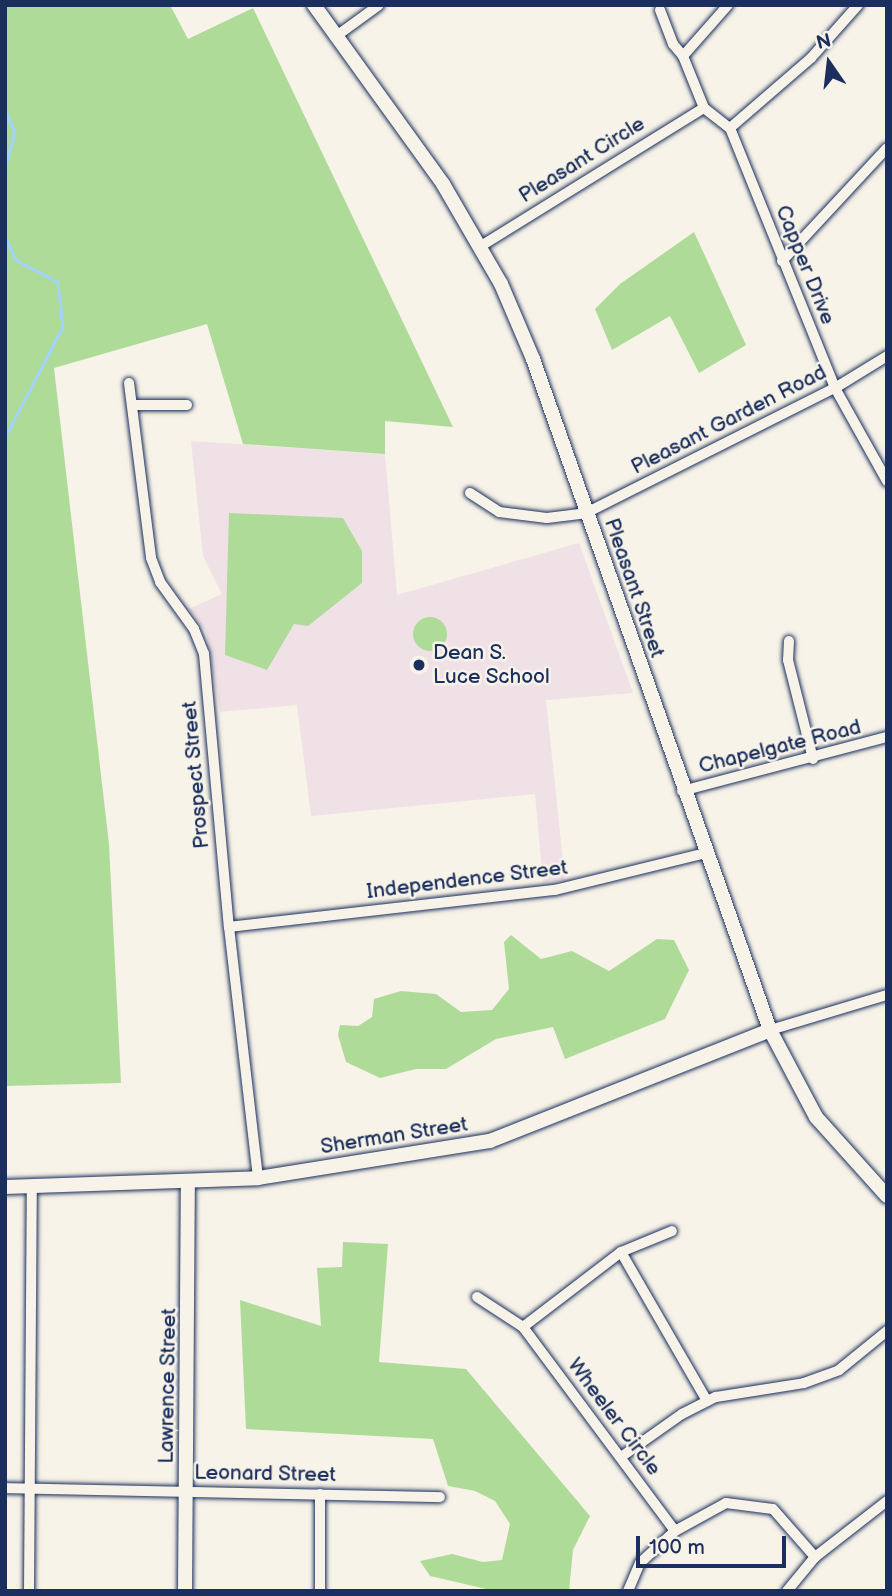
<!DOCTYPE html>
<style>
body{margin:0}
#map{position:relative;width:892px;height:1596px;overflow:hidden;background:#f7f3e8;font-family:"Balsamiq Sans",sans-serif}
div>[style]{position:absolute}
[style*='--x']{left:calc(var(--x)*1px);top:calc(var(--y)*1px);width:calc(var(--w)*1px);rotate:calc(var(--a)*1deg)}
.built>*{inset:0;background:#efe1e6}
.green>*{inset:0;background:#afdb99}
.round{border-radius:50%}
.stream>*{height:2.5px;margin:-1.25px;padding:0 1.25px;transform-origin:1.25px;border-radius:1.25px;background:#a1d3fe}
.roads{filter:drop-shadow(0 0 2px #1b2f5e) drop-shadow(0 0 2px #1b2f5e)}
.street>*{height:10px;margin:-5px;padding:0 5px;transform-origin:5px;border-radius:5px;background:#f7f3e8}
.secondary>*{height:14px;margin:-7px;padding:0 7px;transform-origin:7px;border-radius:7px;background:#f7f3e8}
.dots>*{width:19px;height:19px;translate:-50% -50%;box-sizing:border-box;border:4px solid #f7f3e8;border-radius:50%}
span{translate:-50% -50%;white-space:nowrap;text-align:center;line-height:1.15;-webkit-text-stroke:5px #f7f3e8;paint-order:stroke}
.street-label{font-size:21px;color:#1b2f5e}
.poi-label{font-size:21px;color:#1b2f5e}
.left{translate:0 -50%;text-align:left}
.frame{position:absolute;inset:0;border:7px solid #1b2f5e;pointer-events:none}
.north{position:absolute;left:794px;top:28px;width:70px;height:70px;-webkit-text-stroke:5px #f7f3e8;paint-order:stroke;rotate:346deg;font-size:19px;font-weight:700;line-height:28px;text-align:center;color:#1b2f5e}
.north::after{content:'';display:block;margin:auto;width:24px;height:32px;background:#1b2f5e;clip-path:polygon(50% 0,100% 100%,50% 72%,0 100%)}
.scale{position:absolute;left:636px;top:1536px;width:150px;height:32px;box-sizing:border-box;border:4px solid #1b2f5e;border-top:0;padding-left:9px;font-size:21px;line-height:24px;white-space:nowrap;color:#1b2f5e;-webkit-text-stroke:5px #f7f3e8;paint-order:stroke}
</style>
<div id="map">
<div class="built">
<div style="clip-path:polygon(191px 441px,385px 454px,397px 595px,579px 543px,633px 693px,546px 700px,565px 880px,543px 883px,535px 794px,311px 816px,297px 705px,220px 712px,206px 631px,189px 609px,222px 594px,203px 556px)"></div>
</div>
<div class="green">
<div style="clip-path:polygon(5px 5px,170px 5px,188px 39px,253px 8px,453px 427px,385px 421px,385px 454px,243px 444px,207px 324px,54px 368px,109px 844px,121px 1083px,5px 1086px)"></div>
<div style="clip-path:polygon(694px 232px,746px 345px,699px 373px,670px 316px,612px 350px,595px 309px,620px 284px)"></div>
<div style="clip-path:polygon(229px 513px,343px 518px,362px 551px,362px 583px,308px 626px,294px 624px,267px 670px,225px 655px)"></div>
<div class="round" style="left:413px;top:617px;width:34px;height:34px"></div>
<div style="clip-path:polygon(511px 935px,541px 959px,572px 951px,609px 971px,657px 939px,674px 940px,689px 970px,665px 1019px,565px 1059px,553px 1027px,496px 1039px,446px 1069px,416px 1069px,380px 1078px,346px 1062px,338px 1035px,340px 1025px,358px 1026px,372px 1017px,374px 999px,401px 991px,436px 994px,461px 1012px,492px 1010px,509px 989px,504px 942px)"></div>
<div style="clip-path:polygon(343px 1242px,388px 1244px,379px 1362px,466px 1369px,590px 1516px,573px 1550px,569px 1591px,495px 1591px,430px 1576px,420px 1561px,452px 1554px,483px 1562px,502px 1560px,510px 1524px,495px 1501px,475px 1491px,448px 1486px,433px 1439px,246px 1429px,240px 1300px,321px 1326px,317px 1268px,342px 1267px)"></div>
</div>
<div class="stream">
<div style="--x:5;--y:109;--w:25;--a:67"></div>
<div style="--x:15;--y:132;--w:39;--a:105"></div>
<div style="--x:5;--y:236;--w:26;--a:65"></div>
<div style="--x:16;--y:260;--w:47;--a:27.6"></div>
<div style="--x:58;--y:282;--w:45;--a:83.7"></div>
<div style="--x:63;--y:327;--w:125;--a:117.6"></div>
</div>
<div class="roads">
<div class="street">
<div style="--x:728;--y:5;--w:68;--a:131.4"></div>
<div style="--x:683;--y:56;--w:56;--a:68"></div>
<div style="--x:704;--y:108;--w:33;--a:38"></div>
<div style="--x:730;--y:128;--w:107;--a:-40.8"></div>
<div style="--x:811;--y:58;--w:71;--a:-48.4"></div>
<div style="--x:660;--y:10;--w:36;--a:69"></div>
<div style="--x:673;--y:44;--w:16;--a:50"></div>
<div style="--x:335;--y:37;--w:54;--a:-36"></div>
<div style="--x:730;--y:128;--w:280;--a:68"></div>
<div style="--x:835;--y:388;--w:107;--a:60.8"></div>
<div style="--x:481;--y:246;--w:262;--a:-31.8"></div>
<div style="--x:782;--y:261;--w:154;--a:-47.1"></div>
<div style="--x:129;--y:383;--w:176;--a:82.8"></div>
<div style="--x:151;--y:558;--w:26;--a:69"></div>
<div style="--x:160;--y:582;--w:58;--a:54.1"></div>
<div style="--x:194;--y:629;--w:27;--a:68"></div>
<div style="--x:204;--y:654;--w:274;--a:84.8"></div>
<div style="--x:229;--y:927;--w:253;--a:83.4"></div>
<div style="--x:132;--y:405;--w:55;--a:0"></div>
<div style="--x:470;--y:493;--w:35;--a:33"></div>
<div style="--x:499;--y:512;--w:48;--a:7.1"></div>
<div style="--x:547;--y:518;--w:39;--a:-7"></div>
<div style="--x:586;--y:513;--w:279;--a:-26.7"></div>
<div style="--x:835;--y:388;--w:61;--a:-31.6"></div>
<div style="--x:789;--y:641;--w:19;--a:93"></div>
<div style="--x:788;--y:660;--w:102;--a:75.8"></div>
<div style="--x:682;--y:791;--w:212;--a:-14.8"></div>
<div style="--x:229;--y:927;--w:328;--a:-6.5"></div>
<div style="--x:555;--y:890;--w:155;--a:-13.8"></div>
<div style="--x:770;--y:1030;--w:122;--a:-16.7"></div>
<div style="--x:621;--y:1252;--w:172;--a:60"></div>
<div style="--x:477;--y:1297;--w:55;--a:33.1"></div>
<div style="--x:523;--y:1327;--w:254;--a:53.3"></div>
<div style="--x:523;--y:1327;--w:123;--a:-37.4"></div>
<div style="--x:621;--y:1252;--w:55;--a:-22.4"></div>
<div style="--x:621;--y:1457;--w:75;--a:-35.2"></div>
<div style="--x:682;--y:1414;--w:38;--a:-27"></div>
<div style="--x:716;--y:1397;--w:89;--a:-9"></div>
<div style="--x:804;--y:1383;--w:37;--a:-20"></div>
<div style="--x:839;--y:1370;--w:62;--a:-39.1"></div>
<div style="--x:5;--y:1488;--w:435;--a:1.2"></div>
<div style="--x:320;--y:1494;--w:97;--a:90"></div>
<div style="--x:29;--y:1591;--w:402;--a:-89.6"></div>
<div style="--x:628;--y:1591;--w:30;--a:-67"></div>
<div style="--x:640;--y:1563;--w:47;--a:-42.4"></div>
<div style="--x:675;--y:1531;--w:58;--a:-28.8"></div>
<div style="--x:726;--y:1503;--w:47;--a:7.3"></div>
<div style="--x:773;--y:1509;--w:64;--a:48.8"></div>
<div style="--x:787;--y:1591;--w:44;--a:-50.5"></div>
<div style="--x:815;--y:1557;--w:91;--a:-37.9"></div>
</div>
<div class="secondary">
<div style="--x:314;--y:5;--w:221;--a:54.2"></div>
<div style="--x:443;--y:184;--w:116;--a:59.9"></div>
<div style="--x:501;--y:284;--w:82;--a:66.9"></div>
<div style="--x:533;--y:359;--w:712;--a:70.55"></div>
<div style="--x:770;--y:1030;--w:98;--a:62.1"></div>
<div style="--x:816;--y:1117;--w:106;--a:48.1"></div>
<div style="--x:5;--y:1187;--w:253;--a:-2"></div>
<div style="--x:258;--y:1178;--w:235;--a:-9.1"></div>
<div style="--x:490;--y:1141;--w:301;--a:-21.6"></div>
<div style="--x:185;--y:1591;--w:409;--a:-89.6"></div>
</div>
</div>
<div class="dots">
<div style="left:419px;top:665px;background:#1b2f5e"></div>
</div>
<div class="street-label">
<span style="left:582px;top:160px;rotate:-32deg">Pleasant Circle</span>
<span style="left:805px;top:265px;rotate:68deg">Capper Drive</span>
<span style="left:729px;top:420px;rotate:-27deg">Pleasant Garden Road</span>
<span style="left:634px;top:588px;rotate:71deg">Pleasant Street</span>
<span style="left:780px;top:747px;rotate:-14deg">Chapelgate Road</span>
<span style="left:196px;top:775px;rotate:-95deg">Prospect Street</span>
<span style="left:467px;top:880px;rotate:-7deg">Independence Street</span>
<span style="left:394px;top:1136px;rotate:-9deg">Sherman Street</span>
<span style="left:168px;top:1386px;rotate:-89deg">Lawrence Street</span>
<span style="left:614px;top:1417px;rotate:53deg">Wheeler Circle</span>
<span style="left:265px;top:1474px;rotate:1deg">Leonard Street</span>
</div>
<div class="poi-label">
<span class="left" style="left:433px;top:665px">Dean S.<br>Luce School</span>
</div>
<div class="frame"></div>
<div class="north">N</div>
<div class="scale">100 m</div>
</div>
